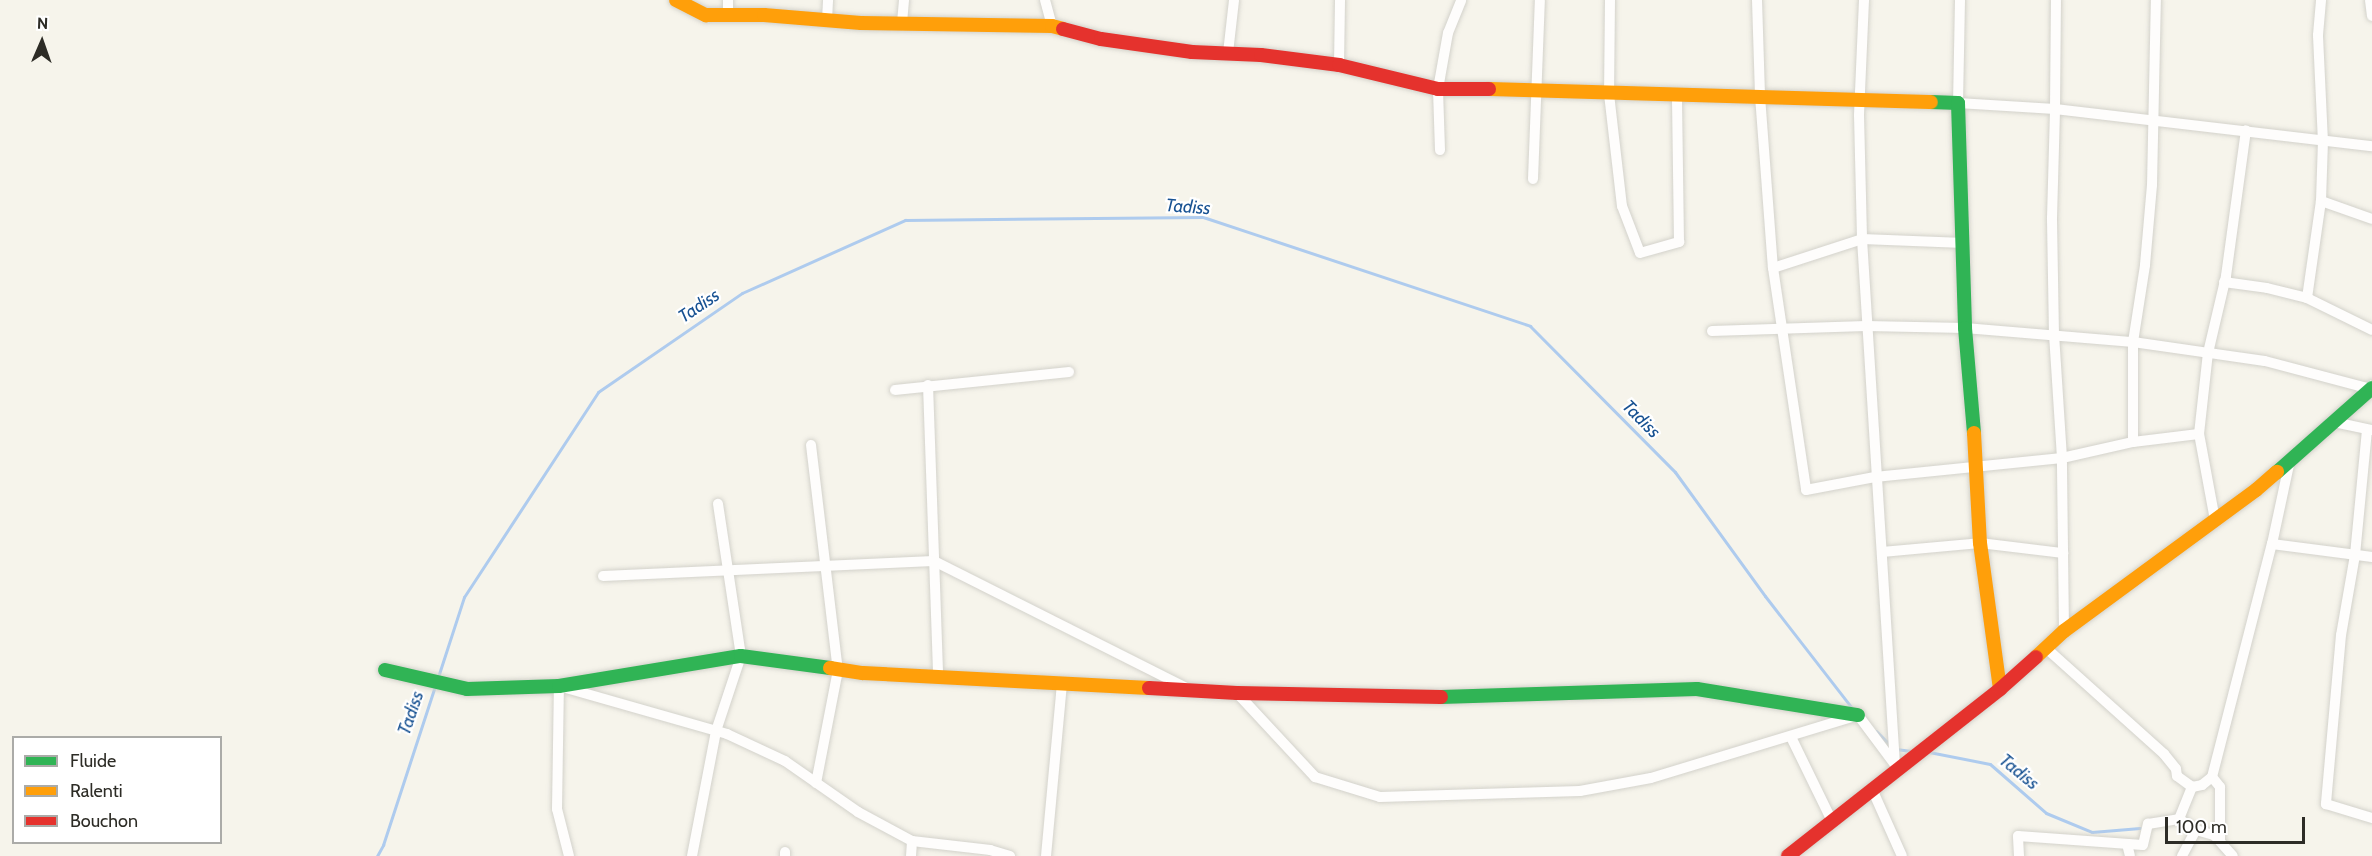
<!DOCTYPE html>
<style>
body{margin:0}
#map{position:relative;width:2372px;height:856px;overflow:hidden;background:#f6f4eb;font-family:Cabin,sans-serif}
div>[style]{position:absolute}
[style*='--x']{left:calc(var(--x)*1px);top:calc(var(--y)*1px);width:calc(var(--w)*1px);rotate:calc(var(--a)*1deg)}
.stream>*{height:3px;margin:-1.5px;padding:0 1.5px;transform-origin:1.5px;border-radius:1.5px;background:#aecbee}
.roads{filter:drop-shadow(0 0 2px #d3d2cb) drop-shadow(0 0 2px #d3d2cb)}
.street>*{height:10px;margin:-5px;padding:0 5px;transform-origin:5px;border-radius:5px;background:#fefdfc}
.fast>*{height:14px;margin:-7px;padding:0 7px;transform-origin:7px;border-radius:7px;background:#30b455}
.slow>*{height:14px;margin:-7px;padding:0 7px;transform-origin:7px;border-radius:7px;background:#ff9f0a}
.jam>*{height:14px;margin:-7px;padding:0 7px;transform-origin:7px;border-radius:7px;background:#e5322d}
span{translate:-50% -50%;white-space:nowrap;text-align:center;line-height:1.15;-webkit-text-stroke:4.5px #fff;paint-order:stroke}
.water-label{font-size:18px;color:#185292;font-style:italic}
.legend{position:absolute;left:12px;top:736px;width:210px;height:108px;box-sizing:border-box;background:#fff;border:2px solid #ababa8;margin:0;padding:8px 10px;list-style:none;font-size:18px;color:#2d2c26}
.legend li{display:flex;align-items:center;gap:12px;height:30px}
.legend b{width:30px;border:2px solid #ababa8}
.north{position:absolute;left:12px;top:12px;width:60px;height:60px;-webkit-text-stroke:4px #fff;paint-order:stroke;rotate:2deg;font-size:16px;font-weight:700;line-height:24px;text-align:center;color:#2d2c26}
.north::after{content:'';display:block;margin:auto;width:21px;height:27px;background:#2d2c26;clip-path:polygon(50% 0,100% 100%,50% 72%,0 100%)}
.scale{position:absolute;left:2165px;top:817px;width:140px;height:27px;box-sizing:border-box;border:3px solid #2d2c26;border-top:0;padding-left:8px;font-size:18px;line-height:21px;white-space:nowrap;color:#2d2c26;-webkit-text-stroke:4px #fff;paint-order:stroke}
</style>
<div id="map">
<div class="stream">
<div style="--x:438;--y:677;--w:84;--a:-72"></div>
<div style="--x:464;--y:597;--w:245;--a:-56.8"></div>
<div style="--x:598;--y:392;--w:175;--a:-34.5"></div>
<div style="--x:742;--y:293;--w:179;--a:-24.1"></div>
<div style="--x:905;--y:220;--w:298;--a:-0.6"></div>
<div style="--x:1203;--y:217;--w:345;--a:18.4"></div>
<div style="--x:1530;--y:326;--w:206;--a:45.2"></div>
<div style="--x:1675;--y:472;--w:153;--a:54"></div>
<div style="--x:1765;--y:596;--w:142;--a:52.2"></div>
<div style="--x:1876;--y:731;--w:21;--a:45"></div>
<div style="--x:1896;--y:749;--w:15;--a:8"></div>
<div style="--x:1929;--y:752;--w:62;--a:11.1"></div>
<div style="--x:1990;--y:764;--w:74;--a:41.2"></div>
<div style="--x:2046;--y:813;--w:50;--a:22.4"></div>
<div style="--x:2092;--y:832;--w:48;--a:-4.8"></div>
<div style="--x:377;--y:856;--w:13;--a:-61"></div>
<div style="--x:383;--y:845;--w:167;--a:-71.9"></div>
</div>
<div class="roads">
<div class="street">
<div style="--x:728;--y:0;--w:15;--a:90"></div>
<div style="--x:1045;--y:0;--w:27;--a:75"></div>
<div style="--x:1610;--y:0;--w:94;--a:90.6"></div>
<div style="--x:1609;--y:94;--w:113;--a:83.4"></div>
<div style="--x:1622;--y:206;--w:50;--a:69"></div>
<div style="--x:1640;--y:253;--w:41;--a:-15.8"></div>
<div style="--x:1679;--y:242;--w:146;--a:-90.8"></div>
<div style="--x:1757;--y:0;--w:96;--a:88.2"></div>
<div style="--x:1760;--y:96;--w:172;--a:85.7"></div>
<div style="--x:1773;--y:268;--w:224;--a:81.5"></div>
<div style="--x:1806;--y:490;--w:70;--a:-10.7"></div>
<div style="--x:1875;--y:477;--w:188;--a:-5.8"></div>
<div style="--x:2062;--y:458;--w:73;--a:-12.7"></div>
<div style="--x:2133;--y:442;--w:66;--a:-6.9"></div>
<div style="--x:1864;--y:0;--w:115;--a:92.5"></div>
<div style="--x:1859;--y:115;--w:124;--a:88.6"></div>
<div style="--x:1862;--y:239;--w:527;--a:86.41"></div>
<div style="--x:1960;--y:0;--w:103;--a:91.1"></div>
<div style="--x:1958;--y:103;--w:97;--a:3.5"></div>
<div style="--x:2055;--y:109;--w:109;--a:-89.5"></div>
<div style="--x:2370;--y:0;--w:16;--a:83"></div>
<div style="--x:827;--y:20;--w:20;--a:-87"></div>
<div style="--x:902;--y:23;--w:23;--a:-85"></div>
<div style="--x:1228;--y:53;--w:53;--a:-83.5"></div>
<div style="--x:1339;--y:65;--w:65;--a:-89.1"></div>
<div style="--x:1440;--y:150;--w:61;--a:-91.9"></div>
<div style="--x:1438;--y:89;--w:57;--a:-79.9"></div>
<div style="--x:1448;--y:33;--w:35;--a:-68"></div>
<div style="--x:1533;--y:179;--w:179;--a:-87.8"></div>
<div style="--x:2321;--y:201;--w:54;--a:19.4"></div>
<div style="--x:1773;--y:268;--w:94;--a:-18"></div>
<div style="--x:1862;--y:239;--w:102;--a:2.2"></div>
<div style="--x:2224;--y:282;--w:43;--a:7.9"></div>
<div style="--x:2267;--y:288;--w:41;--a:14"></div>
<div style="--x:2307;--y:298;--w:72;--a:26.2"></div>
<div style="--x:2307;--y:298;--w:98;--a:-81.8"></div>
<div style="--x:2321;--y:201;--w:59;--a:-88.1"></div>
<div style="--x:2323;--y:142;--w:107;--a:-92.7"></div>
<div style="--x:2318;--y:35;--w:35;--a:-85"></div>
<div style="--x:1712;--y:331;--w:154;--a:-1.9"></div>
<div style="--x:1866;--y:326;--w:99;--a:1.2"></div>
<div style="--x:1965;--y:328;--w:169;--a:4.8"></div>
<div style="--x:2133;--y:342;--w:133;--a:8.2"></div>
<div style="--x:2265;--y:361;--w:110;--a:14.8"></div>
<div style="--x:2371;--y:389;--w:4;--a:-76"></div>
<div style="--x:928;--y:385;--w:292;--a:88"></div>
<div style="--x:895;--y:390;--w:175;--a:-5.9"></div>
<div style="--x:2334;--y:422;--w:39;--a:12"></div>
<div style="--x:2367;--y:430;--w:126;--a:95.5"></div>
<div style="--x:2355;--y:555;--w:81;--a:99.9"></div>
<div style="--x:2341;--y:635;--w:170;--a:95.1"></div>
<div style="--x:2326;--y:804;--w:48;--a:16.9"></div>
<div style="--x:2133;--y:442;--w:100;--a:-90"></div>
<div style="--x:2133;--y:342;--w:78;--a:-81.1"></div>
<div style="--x:2145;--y:265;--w:80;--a:-85"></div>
<div style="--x:2152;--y:185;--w:185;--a:-88.8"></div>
<div style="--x:811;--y:445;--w:227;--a:83.2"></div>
<div style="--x:838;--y:670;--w:115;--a:101"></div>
<div style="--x:2215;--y:520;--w:87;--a:-100.5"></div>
<div style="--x:2199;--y:434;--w:81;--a:-83.7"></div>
<div style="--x:2208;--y:353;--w:79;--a:-76.8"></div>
<div style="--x:2226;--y:276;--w:147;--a:-82.2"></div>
<div style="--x:2272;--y:544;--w:101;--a:7.4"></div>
<div style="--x:1882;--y:552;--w:98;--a:-5.2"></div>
<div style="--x:1980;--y:543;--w:84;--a:6.9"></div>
<div style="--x:603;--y:576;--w:331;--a:-2.6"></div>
<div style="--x:934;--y:561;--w:283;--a:26.7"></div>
<div style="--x:2064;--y:631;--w:173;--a:-90.7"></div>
<div style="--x:2062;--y:458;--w:123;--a:-93.7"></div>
<div style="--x:2054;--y:335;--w:117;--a:-91"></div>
<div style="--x:2052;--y:218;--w:109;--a:-88.4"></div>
<div style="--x:2055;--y:109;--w:319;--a:6.7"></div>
<div style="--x:2046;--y:648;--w:159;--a:41.9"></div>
<div style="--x:2164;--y:754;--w:19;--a:51"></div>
<div style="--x:2176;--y:769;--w:7;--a:82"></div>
<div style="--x:2177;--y:776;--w:19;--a:36"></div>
<div style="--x:2192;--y:787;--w:10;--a:-11"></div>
<div style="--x:2202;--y:785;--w:13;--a:-39"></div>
<div style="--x:2212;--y:777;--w:241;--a:-75.6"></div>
<div style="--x:2272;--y:544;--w:86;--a:-77.9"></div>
<div style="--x:1237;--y:693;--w:115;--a:47.1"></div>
<div style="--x:1315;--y:777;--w:68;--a:17.1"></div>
<div style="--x:1380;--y:797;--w:200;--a:-1.7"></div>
<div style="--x:1580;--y:791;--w:72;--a:-10.4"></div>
<div style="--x:1651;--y:778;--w:216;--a:-16.9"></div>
<div style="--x:1858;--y:715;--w:64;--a:53.3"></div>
<div style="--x:1791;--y:737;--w:93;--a:64"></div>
<div style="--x:2212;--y:777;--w:13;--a:51"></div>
<div style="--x:2220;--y:787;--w:54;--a:90"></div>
<div style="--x:1872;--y:789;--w:73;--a:65.9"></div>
<div style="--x:2179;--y:819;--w:35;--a:-68"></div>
<div style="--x:2127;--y:844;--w:12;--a:76"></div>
<div style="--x:785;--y:852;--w:4;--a:90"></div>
<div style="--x:569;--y:856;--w:49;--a:-104.3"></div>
<div style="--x:557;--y:809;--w:123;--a:-89.1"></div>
<div style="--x:559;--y:686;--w:175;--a:15.9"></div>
<div style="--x:727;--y:734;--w:64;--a:25"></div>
<div style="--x:785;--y:761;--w:89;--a:34.9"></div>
<div style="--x:858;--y:812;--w:61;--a:28.2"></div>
<div style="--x:912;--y:841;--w:79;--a:6.6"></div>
<div style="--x:990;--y:850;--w:21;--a:17"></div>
<div style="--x:692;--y:856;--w:127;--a:-79.1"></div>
<div style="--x:716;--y:731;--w:79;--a:-71.6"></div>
<div style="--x:741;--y:656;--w:154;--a:-98.6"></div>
<div style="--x:911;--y:856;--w:15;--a:-86"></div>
<div style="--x:1046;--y:856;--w:174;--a:-84.7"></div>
<div style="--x:2019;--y:856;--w:20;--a:-93"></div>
<div style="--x:2018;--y:836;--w:125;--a:4.1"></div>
<div style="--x:2143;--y:845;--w:22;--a:-77"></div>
<div style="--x:2148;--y:824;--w:31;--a:-9"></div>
<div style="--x:2179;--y:819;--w:20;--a:33"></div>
<div style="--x:2196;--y:830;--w:19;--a:16"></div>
<div style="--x:2214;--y:835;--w:28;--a:48"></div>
<div style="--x:2182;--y:856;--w:30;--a:-62"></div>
</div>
<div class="fast">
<div style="--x:1931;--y:102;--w:27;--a:2"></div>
<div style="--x:1958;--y:103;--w:225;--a:88.2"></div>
<div style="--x:1965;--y:328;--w:105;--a:85.1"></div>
<div style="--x:2277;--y:472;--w:127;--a:-41.5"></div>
<div style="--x:385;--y:670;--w:84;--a:13"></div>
<div style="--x:467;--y:689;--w:92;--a:-1.9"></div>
<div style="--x:559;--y:686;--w:184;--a:-9.4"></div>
<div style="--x:741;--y:656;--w:90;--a:7.7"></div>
<div style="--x:1441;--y:697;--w:256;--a:-1.8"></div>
<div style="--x:1697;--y:689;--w:163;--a:9.2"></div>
</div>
<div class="slow">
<div style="--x:676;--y:0;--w:34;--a:27"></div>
<div style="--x:706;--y:15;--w:58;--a:0"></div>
<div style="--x:764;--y:15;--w:97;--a:4.7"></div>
<div style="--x:861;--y:23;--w:191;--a:0.9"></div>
<div style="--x:1052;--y:26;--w:11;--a:15"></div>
<div style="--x:1489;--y:89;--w:442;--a:1.7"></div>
<div style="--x:1974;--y:433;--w:110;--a:86.9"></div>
<div style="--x:1980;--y:543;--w:147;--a:82.2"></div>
<div style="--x:2036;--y:657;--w:38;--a:-43"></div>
<div style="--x:2064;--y:631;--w:238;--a:-36.3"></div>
<div style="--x:2256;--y:490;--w:28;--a:-41"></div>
<div style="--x:830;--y:668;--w:33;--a:9"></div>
<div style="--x:863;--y:673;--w:286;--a:3"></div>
</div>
<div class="jam">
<div style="--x:1063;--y:29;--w:39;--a:15"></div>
<div style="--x:1101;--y:39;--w:92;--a:8.1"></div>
<div style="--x:1192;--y:52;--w:69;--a:2.5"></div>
<div style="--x:1261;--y:55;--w:79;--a:7.3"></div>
<div style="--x:1339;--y:65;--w:102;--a:13.6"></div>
<div style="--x:1438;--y:89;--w:51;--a:0"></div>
<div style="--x:1149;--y:688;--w:88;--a:3.3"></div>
<div style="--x:1237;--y:693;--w:204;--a:1.1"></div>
<div style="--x:1788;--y:856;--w:270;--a:-38.2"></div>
<div style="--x:2000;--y:689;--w:48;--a:-41.6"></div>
</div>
</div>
<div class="water-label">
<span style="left:1188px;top:207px;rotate:4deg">Tadiss</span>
<span style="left:699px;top:306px;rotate:-34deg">Tadiss</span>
<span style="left:1641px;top:419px;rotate:45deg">Tadiss</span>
<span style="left:411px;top:713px;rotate:-71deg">Tadiss</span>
<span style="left:2019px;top:772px;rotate:39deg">Tadiss</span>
</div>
<ul class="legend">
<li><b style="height:8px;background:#30b455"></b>Fluide</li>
<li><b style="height:8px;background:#ff9f0a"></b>Ralenti</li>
<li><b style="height:8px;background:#e5322d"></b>Bouchon</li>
</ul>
<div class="north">N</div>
<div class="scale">100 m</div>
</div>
